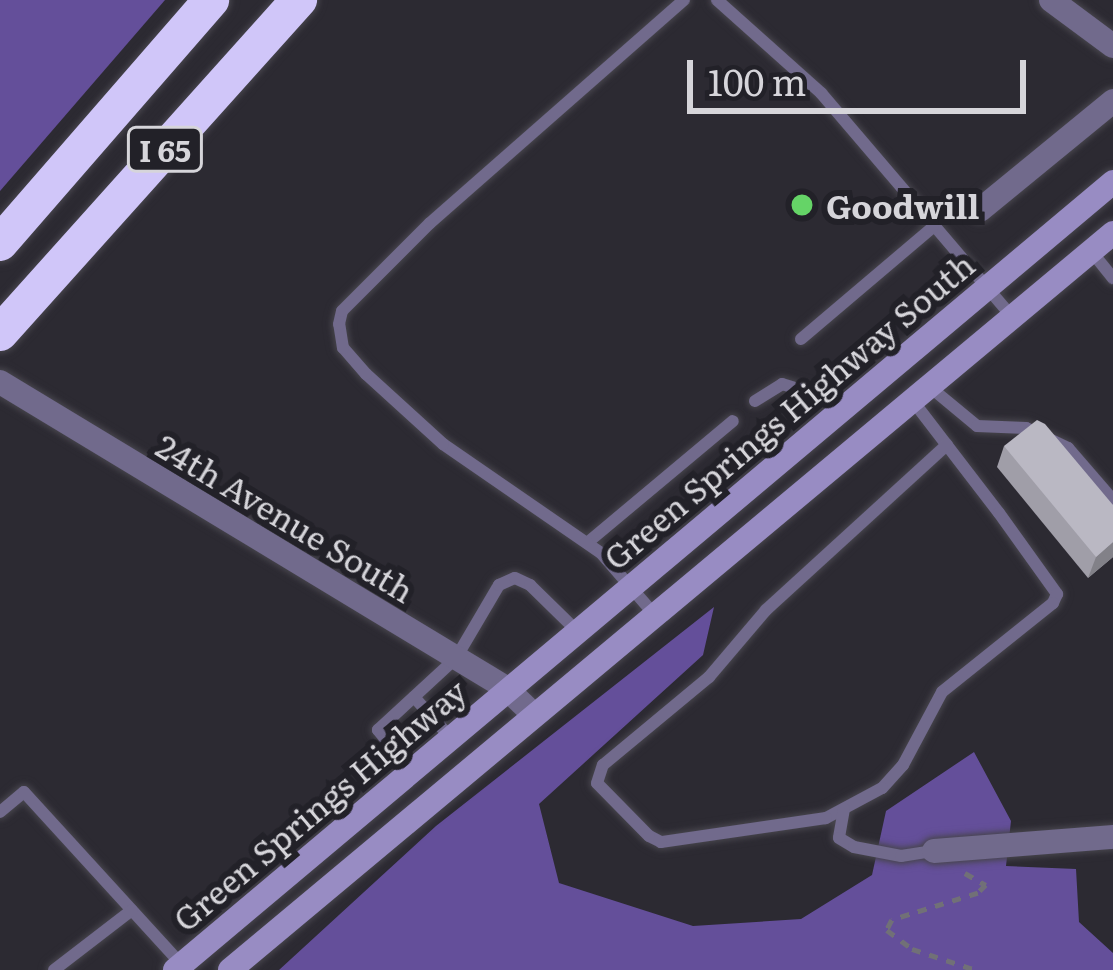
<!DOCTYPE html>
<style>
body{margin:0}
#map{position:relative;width:1113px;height:970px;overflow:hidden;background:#2c2a32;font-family:Literata,serif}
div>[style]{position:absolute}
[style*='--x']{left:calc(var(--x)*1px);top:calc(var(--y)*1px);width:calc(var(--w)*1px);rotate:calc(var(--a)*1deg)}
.forest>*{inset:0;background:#644f9a}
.path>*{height:4.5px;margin-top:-2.25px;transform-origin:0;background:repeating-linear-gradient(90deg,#717077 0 9px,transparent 0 18px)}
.roads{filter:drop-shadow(0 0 3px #47454d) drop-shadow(0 0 3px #47454d)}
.lane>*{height:12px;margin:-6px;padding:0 6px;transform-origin:6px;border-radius:6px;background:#716a8c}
.street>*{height:24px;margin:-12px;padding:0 12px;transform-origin:12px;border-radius:12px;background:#716a8c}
.secondary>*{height:24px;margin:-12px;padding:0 12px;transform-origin:12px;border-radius:12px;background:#988cc3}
.highway>*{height:36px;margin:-18px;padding:0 18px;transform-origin:18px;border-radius:18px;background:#d0c6f9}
.wall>*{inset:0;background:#a09ea8}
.shaded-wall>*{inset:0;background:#828188}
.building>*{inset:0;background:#bab8c3}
.dots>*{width:33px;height:33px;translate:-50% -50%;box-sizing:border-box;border:6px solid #222128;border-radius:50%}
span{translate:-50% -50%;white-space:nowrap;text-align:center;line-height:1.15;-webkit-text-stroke:12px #222128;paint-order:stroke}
.shield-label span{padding:3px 9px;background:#222128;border:3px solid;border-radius:9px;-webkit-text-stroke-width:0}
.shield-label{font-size:30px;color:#d6d5da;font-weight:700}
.poi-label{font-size:33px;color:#d6d5da;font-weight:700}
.left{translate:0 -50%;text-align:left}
.street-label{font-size:33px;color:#d6d5da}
.scale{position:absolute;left:687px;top:60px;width:339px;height:54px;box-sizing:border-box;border:6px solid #d6d5da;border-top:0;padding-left:15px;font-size:36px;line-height:42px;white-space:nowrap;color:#d6d5da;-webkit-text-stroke:9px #222128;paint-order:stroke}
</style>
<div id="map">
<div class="forest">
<div style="clip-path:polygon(0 0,165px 0,0 191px)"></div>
<div style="clip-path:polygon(714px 607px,703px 655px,539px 804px,559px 883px,693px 926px,801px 919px,872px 875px,886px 811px,974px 752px,1011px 821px,1006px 866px,1076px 869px,1079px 922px,1113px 953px,1113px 970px,279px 970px,436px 826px)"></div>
</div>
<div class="path">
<div style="--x:965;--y:873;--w:24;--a:30"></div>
<div style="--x:986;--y:885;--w:11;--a:135"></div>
<div style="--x:978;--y:893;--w:90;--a:162.6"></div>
<div style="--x:892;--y:920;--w:11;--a:117"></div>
<div style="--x:887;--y:930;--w:31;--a:37"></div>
<div style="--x:912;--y:949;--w:67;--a:18.2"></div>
</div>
<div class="roads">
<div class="lane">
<div style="--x:717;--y:0;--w:140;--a:41.8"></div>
<div style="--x:821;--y:93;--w:294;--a:49.5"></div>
<div style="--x:1091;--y:251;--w:35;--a:51"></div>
<div style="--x:801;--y:339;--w:172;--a:-40.3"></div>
<div style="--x:930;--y:387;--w:61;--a:39.7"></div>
<div style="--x:977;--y:426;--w:49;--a:2.3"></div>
<div style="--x:1026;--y:428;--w:47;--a:25.5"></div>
<div style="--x:1068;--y:448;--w:69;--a:49.1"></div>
<div style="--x:755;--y:401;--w:32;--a:-32"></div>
<div style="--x:782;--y:384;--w:68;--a:17.1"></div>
<div style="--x:913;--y:401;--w:141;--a:52.5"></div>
<div style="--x:999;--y:513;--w:100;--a:54.4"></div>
<div style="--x:1057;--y:594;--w:10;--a:114"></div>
<div style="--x:1053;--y:603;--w:142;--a:141.3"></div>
<div style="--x:942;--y:692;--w:83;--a:118.1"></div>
<div style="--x:903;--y:765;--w:31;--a:132"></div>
<div style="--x:882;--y:788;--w:64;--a:151.8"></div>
<div style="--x:826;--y:818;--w:167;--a:171.7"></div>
<div style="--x:661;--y:842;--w:13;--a:-153"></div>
<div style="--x:649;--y:836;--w:74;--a:-134.5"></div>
<div style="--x:597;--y:783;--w:19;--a:-72"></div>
<div style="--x:603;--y:765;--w:138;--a:-39.7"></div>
<div style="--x:709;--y:677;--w:88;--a:-49.6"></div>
<div style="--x:766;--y:610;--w:245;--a:-42.4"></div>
<div style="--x:587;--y:543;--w:190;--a:-39.9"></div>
<div style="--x:654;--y:614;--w:81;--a:-131"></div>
<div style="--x:601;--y:553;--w:192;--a:-145.4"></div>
<div style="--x:443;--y:444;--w:104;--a:-137.7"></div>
<div style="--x:366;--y:374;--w:35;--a:-131"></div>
<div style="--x:343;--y:348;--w:24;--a:-99"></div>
<div style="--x:339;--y:324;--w:13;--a:-77"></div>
<div style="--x:342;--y:311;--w:124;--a:-45"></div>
<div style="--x:430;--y:223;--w:338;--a:-41.3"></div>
<div style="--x:414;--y:697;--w:54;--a:48"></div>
<div style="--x:411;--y:770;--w:52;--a:-129.5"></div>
<div style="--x:378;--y:730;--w:106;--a:-42.7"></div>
<div style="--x:456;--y:658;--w:85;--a:-59.5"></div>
<div style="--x:499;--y:585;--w:17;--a:-24"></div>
<div style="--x:515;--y:578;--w:17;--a:25"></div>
<div style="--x:530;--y:585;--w:64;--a:44.4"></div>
<div style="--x:844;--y:809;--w:29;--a:100"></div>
<div style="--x:839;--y:838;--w:17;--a:31"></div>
<div style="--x:854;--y:847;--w:48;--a:10.8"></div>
<div style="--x:901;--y:856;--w:33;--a:-9"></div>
<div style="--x:0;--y:812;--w:31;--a:-40"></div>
<div style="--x:24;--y:792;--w:234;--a:47.6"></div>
<div style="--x:54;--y:970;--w:98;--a:-37.6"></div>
</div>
<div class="street">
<div style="--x:1051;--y:0;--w:77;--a:36.6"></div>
<div style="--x:980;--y:210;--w:172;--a:-39.3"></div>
<div style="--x:0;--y:382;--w:591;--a:31.16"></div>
<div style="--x:506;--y:688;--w:39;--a:44"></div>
<div style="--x:934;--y:851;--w:180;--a:-4.5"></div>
</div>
<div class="secondary">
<div style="--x:175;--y:970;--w:1225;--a:-40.03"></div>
<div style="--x:230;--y:970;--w:1150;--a:-39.85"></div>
</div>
<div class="highway">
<div style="--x:0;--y:243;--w:322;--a:-49"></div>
<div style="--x:0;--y:333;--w:448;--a:-48.1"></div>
</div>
</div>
<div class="wall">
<div style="clip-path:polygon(1004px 446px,1113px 505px,1113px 557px,1088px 578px,997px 467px)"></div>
</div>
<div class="shaded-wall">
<div style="clip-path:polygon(1113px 542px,1113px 557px,1088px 578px,1096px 557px)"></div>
</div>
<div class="building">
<div style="clip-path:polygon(1037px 420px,1045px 424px,1113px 505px,1113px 542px,1096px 557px,1004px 446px)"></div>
</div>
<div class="dots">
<div style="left:802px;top:205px;background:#65d467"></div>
</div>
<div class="shield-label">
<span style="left:165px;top:149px">I 65</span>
</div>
<div class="poi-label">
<span class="left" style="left:826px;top:205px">Goodwill</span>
</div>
<div class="street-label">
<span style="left:788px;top:410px;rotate:-40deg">Green Springs Highway South</span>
<span style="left:286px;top:517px;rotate:31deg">24th Avenue South</span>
<span style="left:319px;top:804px;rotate:-40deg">Green Springs Highway</span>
</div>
<div class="scale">100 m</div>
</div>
